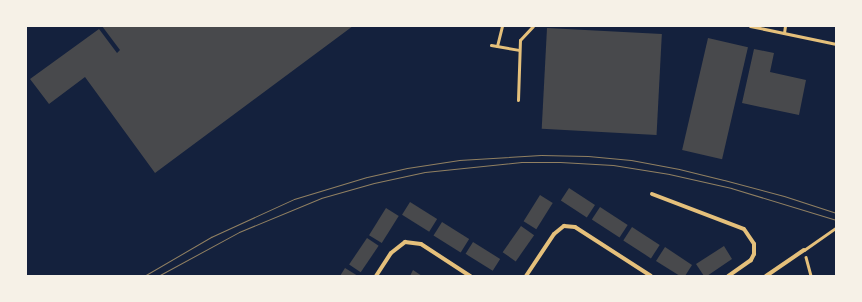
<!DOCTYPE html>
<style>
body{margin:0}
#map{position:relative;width:862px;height:302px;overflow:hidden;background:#14213d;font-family:Raleway,sans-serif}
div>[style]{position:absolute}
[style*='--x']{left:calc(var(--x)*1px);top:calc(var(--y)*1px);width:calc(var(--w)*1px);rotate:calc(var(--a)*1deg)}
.building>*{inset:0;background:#48494c;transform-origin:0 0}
.path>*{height:2.5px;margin:-1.25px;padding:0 1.25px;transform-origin:1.25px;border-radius:1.25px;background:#e5c07b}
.service>*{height:3px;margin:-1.5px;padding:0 1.5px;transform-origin:1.5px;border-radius:1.5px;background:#e5c07b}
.minor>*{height:4px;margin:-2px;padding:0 2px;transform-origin:2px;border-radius:2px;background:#e5c07b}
.tram>*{height:1px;margin:-0.5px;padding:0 0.5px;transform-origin:0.5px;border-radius:0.5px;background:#918062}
span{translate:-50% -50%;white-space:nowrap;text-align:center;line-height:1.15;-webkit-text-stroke:4px #f6f1e7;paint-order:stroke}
.frame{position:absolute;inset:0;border:27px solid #f6f1e7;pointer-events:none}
</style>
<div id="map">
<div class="building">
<div style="clip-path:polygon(102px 26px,353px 26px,155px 173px,85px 77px,49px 104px,30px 79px,99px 29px,117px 53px,120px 50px)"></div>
<div style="left:547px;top:28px;width:115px;height:101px;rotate:3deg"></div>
<div style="left:708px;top:38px;width:41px;height:115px;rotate:13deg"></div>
<div style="clip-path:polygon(754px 49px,774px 53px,770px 72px,806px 80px,799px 115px,742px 103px)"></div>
<div style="left:569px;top:188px;width:31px;height:15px;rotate:33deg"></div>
<div style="left:540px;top:195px;width:15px;height:31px;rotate:32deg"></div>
<div style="left:410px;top:202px;width:32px;height:15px;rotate:32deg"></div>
<div style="left:600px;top:207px;width:33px;height:15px;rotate:33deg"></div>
<div style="left:386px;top:208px;width:15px;height:32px;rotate:32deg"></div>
<div style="left:442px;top:222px;width:32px;height:16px;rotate:32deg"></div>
<div style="left:521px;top:226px;width:16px;height:32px;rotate:35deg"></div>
<div style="left:632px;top:227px;width:33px;height:16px;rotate:33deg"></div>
<div style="left:367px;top:238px;width:14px;height:32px;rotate:34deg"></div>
<div style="left:473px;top:242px;width:32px;height:14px;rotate:32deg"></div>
<div style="clip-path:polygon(724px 246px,732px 259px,707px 276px,704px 276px,696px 264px)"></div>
<div style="clip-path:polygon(665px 247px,692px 265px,685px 276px,680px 276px,656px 261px)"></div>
<div style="clip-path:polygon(345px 268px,358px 276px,340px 276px)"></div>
<div style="clip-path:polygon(413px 270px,422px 276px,410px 276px)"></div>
</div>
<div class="path">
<div style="--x:806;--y:257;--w:20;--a:75"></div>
</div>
<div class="service">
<div style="--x:750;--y:26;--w:88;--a:11.8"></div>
<div style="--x:784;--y:33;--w:7;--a:-82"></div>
<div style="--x:491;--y:45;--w:28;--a:10"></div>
<div style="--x:497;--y:46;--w:21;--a:-76"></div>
<div style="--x:518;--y:100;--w:60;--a:-88.1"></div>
<div style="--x:520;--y:40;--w:19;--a:-47"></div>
<div style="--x:804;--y:250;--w:39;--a:-35"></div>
</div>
<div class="minor">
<div style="--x:652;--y:194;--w:98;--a:20.8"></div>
<div style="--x:744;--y:229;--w:18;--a:56"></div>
<div style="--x:754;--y:244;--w:10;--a:90"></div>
<div style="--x:754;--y:254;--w:7;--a:117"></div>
<div style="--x:751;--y:260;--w:28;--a:145"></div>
<div style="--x:376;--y:276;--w:27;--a:-57"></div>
<div style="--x:391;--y:253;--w:18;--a:-38"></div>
<div style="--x:405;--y:242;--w:16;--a:7"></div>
<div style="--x:421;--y:244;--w:59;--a:33.1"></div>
<div style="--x:526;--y:276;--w:50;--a:-56.3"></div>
<div style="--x:554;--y:234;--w:13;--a:-39"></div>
<div style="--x:564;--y:226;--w:11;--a:5"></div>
<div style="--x:575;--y:227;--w:90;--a:32.8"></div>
<div style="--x:766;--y:276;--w:46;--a:-34.4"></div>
</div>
<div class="tram">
<div style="--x:144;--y:276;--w:78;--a:-30.2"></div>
<div style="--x:211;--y:237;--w:91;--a:-24.6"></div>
<div style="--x:294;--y:199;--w:76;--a:-16.8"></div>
<div style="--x:367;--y:177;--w:41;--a:-12.7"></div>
<div style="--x:407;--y:168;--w:53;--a:-8.7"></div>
<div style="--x:459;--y:160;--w:82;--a:-3.5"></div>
<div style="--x:541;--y:155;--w:47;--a:1.2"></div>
<div style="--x:588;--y:156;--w:43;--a:5.3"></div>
<div style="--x:631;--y:160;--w:49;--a:10.6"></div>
<div style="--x:679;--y:169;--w:46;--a:13.7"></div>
<div style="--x:724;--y:180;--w:62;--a:14.9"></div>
<div style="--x:784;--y:196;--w:55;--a:18.1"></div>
<div style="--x:158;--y:276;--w:92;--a:-28.5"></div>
<div style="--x:239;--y:232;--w:89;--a:-22.5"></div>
<div style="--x:321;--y:198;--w:55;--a:-15.8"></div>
<div style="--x:374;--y:183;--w:52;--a:-12.2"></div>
<div style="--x:425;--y:172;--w:97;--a:-5.9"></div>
<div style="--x:521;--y:162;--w:39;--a:0"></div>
<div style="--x:560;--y:162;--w:53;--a:3.2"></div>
<div style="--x:613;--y:165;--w:57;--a:9.1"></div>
<div style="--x:669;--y:174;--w:64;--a:12.7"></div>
<div style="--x:731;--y:188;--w:110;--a:16.9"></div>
</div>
<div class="frame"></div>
</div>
